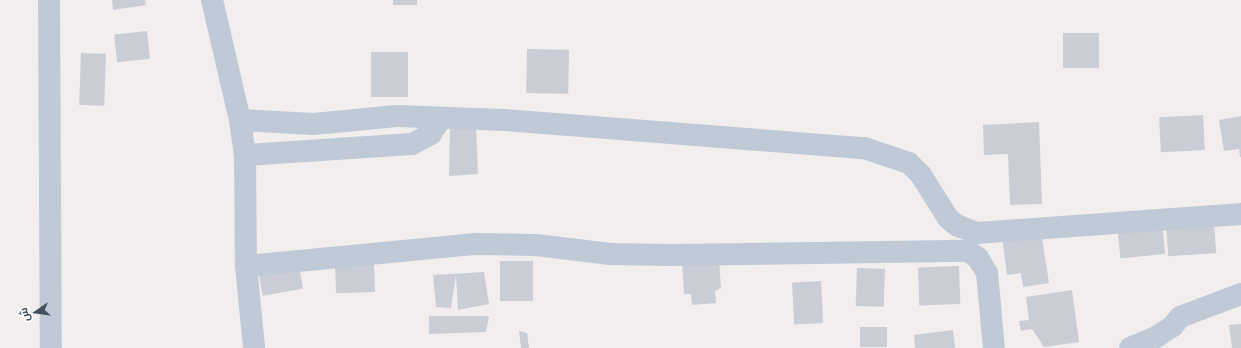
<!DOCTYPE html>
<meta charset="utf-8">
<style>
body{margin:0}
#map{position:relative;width:1241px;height:348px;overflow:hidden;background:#f2eeee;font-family:Poppins,Cairo,sans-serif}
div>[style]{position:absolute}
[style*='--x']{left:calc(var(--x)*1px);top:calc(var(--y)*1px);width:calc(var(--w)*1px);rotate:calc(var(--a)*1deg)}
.building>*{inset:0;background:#cacdd5;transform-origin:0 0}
.minor>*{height:22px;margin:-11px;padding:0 11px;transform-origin:11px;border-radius:11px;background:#c0cad6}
span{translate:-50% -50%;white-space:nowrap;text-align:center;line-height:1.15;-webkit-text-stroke:3px #fff;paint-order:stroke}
.north{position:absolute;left:16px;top:292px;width:40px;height:40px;-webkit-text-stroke:3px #fff;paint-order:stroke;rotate:257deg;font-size:11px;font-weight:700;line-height:16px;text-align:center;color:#44505f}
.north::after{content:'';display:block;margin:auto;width:14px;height:18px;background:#44505f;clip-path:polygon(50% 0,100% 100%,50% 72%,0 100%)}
</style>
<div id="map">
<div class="building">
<div style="clip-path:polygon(112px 0,145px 0,146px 5px,113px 10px)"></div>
<div style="left:393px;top:0;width:24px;height:5px"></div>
<div style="left:147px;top:31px;width:28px;height:33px;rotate:84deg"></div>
<div style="left:1063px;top:33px;width:36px;height:35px"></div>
<div style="left:527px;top:49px;width:42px;height:44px;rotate:1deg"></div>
<div style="left:408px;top:52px;width:45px;height:37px;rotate:90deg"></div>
<div style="left:81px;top:53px;width:25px;height:52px;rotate:2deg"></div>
<div style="left:1203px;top:115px;width:35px;height:44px;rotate:87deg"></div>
<div style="clip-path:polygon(1241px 116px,1241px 157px,1240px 157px,1239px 149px,1224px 151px,1219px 120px)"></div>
<div style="clip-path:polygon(476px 122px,478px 174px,449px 176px,450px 127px)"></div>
<div style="clip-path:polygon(1039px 122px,1042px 204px,1010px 205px,1008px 154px,984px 155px,983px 125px)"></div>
<div style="left:1214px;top:222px;width:31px;height:48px;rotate:86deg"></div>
<div style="left:1162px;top:223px;width:31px;height:45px;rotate:84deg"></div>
<div style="clip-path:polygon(1041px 231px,1049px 283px,1023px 287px,1021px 273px,1007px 275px,1002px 236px)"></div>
<div style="clip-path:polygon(719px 260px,721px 288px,715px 291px,716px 303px,692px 305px,691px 294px,684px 294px,682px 263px)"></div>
<div style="left:533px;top:261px;width:40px;height:33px;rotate:90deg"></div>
<div style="left:374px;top:263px;width:29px;height:39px;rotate:88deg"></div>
<div style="left:299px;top:266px;width:23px;height:41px;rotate:80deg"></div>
<div style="left:959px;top:266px;width:38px;height:41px;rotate:88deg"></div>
<div style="left:857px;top:268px;width:28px;height:38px;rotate:2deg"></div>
<div style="clip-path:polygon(484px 272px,489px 304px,458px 310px,456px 275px,451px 308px,436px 307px,433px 275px)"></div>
<div style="left:821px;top:281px;width:42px;height:29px;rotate:87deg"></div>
<div style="clip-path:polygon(1072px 290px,1079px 342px,1044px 347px,1032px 329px,1021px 331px,1019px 321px,1029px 320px,1026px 297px)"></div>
<div style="clip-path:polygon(429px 316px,489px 316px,486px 332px,429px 334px)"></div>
<div style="clip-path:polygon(1241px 324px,1241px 348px,1232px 348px,1229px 325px)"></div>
<div style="left:887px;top:327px;width:20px;height:27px;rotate:90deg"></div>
<div style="clip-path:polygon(953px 330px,955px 348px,915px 348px,914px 335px)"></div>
<div style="clip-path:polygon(519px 331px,527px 333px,529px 348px,521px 348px)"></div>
</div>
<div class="minor">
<div style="--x:49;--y:0;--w:348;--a:89.7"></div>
<div style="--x:212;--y:0;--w:123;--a:76.9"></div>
<div style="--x:240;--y:120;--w:35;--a:82"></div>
<div style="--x:245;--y:155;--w:111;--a:89.5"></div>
<div style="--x:246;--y:266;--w:82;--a:84.4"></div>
<div style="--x:240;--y:120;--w:74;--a:3.1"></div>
<div style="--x:314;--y:124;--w:83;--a:-5.5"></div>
<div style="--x:397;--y:116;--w:108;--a:2.1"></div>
<div style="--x:505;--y:120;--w:360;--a:4.5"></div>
<div style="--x:864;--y:148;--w:47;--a:18.4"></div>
<div style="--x:909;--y:163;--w:17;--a:45"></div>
<div style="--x:921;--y:175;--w:51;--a:57.9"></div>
<div style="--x:948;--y:218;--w:11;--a:41"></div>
<div style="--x:956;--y:225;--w:22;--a:21"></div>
<div style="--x:977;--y:233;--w:265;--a:-4.1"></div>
<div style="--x:245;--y:155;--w:167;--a:-3.8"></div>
<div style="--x:412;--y:144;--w:21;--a:-28"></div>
<div style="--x:431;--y:134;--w:19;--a:-58"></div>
<div style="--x:246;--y:266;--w:231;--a:-5.5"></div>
<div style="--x:476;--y:244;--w:60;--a:1"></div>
<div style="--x:536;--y:245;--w:75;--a:6.9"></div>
<div style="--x:610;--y:254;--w:58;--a:1"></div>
<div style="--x:668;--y:255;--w:300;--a:-0.8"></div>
<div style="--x:968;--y:251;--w:12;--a:35"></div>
<div style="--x:978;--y:258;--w:17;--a:59"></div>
<div style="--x:987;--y:273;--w:75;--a:84.7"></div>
<div style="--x:1130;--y:348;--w:28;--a:-23"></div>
<div style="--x:1156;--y:337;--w:20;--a:-33"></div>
<div style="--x:1173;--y:326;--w:11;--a:-52"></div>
<div style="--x:1180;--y:317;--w:65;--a:-20.7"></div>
</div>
<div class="north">ش</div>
</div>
